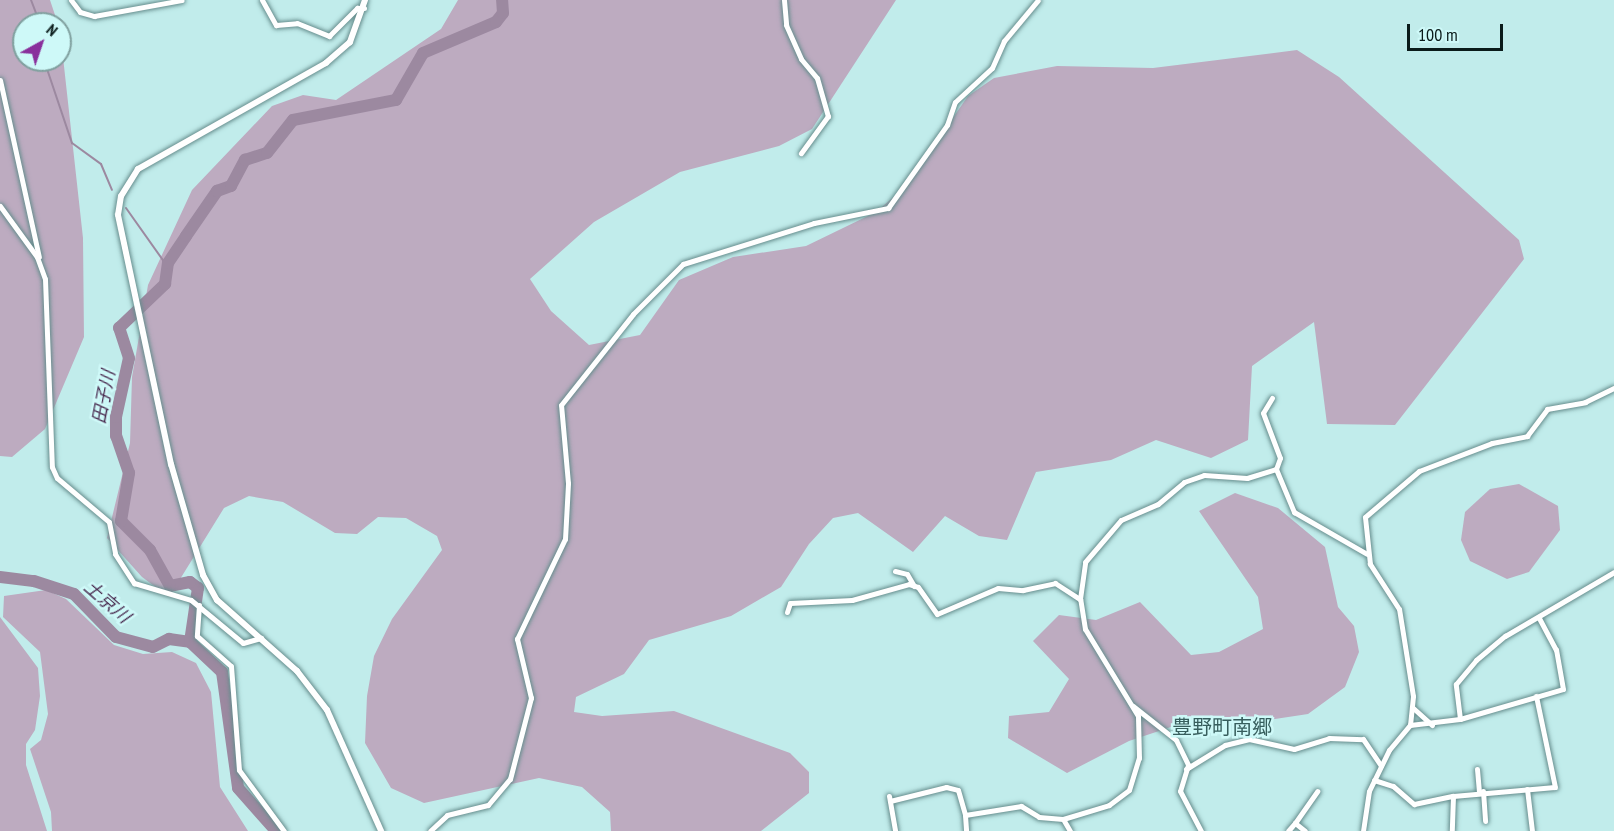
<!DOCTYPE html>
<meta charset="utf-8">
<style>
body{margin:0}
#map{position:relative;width:1614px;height:831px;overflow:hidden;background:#c1eceb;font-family:"PT Sans Narrow","Noto Sans JP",sans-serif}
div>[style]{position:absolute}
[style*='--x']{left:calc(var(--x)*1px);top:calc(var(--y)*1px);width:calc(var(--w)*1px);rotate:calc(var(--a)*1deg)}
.green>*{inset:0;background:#bdabc0}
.stream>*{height:2px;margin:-1px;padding:0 1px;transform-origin:1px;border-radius:1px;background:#9c89a0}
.river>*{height:12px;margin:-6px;padding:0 6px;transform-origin:6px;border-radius:6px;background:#9c89a0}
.roads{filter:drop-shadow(0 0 2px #668d8d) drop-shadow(0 0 2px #668d8d)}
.minor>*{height:5px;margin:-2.5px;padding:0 2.5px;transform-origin:2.5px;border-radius:2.5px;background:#fff}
.tertiary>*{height:6px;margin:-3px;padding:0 3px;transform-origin:3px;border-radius:3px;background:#fff}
span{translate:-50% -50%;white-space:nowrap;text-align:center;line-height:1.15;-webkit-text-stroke:5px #cef9f8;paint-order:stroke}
.water-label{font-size:18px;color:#4a2c50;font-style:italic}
.quarter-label{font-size:20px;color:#375e5d}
.north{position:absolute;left:12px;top:12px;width:60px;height:60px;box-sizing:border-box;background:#cef9f8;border:2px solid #80a09f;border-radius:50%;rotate:40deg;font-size:16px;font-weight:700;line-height:24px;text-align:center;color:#0a1b1a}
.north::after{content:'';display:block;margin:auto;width:21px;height:27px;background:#89309c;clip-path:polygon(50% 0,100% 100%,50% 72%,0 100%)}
.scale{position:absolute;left:1407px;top:24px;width:96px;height:27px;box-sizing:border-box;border:3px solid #0a1b1a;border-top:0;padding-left:8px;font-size:18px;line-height:21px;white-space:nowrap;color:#0a1b1a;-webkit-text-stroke:4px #cef9f8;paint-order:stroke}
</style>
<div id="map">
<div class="green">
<div style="clip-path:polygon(0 0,50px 0,58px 24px,24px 24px,24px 60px,60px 60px,60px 30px,83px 238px,84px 337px,45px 429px,12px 457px,0 456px)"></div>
<div style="clip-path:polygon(458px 0,896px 0,812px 129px,779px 146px,680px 172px,594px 222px,530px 279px,551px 311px,589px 345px,640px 335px,679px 280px,733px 257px,806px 246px,876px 212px,905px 187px,968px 96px,994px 78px,1057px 66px,1153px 68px,1297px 50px,1339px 77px,1519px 240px,1524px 259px,1395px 425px,1327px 424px,1314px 322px,1252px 366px,1248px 440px,1211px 458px,1156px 440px,1111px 460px,1036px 472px,1007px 540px,979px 536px,945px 516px,913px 552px,858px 513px,833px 518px,809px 544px,781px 587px,731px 616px,649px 640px,624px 674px,576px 697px,574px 712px,602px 716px,674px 711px,790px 753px,809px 772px,809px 793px,761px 831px,611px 831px,610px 812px,582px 787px,539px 778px,424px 803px,391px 788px,365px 743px,367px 696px,374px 656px,392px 619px,442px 550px,437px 536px,406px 518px,378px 517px,357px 534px,335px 533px,283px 502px,249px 496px,224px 508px,169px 597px,142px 577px,107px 538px,130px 443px,132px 377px,148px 285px,192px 190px,272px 106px,303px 95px,336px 100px,441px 29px)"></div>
<div style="clip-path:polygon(1519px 484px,1558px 506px,1560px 530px,1529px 572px,1507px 579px,1470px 561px,1461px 540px,1465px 512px,1490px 489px)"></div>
<div style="clip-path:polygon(1235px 493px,1278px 508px,1325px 547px,1338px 607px,1354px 626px,1359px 652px,1345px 687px,1308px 714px,1241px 724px,1201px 717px,1129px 741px,1067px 773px,1008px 738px,1009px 716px,1049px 712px,1069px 679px,1033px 641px,1059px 615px,1096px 620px,1140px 602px,1191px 655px,1219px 652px,1263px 629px,1258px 597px,1199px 511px)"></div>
<div style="clip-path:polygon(46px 590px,66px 599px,114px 645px,143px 654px,172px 652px,196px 663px,211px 692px,220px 787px,248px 831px,52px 831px,51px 812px,30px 749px,41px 740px,48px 714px,40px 652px,3px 617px,4px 596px)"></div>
<div style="clip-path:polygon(0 617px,38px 668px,40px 696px,35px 730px,26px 744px,26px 765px,47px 831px,0 831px)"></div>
</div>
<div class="stream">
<div style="--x:31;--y:0;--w:26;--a:69"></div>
<div style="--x:44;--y:60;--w:88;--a:71.4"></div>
<div style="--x:72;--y:143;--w:36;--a:36"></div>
<div style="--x:101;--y:164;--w:28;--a:67"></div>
<div style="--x:126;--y:208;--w:71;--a:54.7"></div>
</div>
<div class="river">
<div style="--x:0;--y:577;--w:34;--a:7"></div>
<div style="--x:34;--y:581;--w:42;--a:18"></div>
<div style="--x:74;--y:594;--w:60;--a:45.7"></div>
<div style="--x:116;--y:637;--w:38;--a:15"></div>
<div style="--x:153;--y:647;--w:18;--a:-27"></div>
<div style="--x:169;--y:639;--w:21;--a:8"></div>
<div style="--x:190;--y:642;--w:55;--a:-81.6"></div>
<div style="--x:198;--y:588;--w:10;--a:-143"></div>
<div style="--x:190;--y:582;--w:20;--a:169"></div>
<div style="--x:170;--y:586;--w:41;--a:-119.1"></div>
<div style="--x:150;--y:550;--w:41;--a:-135"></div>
<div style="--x:121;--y:521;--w:49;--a:-80.5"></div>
<div style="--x:129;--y:473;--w:39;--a:-109"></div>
<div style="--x:116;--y:436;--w:19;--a:-90"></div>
<div style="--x:116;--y:417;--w:60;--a:-77.6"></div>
<div style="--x:129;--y:358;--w:32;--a:-108"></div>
<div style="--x:119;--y:328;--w:64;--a:-43.7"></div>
<div style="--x:165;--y:284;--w:21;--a:-82"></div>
<div style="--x:168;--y:263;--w:32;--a:-56"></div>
<div style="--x:186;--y:236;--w:55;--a:-55.4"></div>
<div style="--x:217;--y:191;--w:15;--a:-20"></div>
<div style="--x:231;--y:186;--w:30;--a:-62"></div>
<div style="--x:245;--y:160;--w:23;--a:-18"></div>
<div style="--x:267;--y:153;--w:42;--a:-51.8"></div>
<div style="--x:293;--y:120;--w:105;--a:-11"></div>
<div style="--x:396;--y:100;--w:54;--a:-60.1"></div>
<div style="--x:423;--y:53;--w:79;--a:-23"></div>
<div style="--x:496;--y:22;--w:11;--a:-52"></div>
<div style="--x:503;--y:13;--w:13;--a:-94"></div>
<div style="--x:190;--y:642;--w:44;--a:43.2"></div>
<div style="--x:222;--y:672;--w:117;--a:82.1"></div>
<div style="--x:238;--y:788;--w:57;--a:48.5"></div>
</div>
<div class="roads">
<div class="minor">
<div style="--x:71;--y:0;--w:15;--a:53"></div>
<div style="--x:80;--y:12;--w:15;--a:16"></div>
<div style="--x:94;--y:16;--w:89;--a:-10.3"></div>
<div style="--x:262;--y:0;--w:29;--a:61"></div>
<div style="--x:276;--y:25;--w:21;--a:-5"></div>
<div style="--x:297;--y:23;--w:35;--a:22"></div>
<div style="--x:329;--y:36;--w:40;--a:-45"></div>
<div style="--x:357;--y:8;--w:7;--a:0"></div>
<div style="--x:784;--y:0;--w:25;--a:85"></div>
<div style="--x:786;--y:25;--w:37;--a:66"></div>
<div style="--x:801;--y:59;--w:25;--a:50"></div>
<div style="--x:817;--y:78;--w:40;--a:74"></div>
<div style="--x:828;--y:116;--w:46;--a:126.1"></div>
<div style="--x:0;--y:80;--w:181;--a:77.6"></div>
<div style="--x:0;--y:206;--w:63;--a:54"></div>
<div style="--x:37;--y:257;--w:23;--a:70"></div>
<div style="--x:45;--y:279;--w:188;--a:87.9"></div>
<div style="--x:52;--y:467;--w:12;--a:66"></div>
<div style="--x:57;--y:478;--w:68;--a:40.2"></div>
<div style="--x:109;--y:522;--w:33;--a:79"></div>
<div style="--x:115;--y:554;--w:35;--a:57"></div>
<div style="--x:134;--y:583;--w:59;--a:16.6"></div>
<div style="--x:191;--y:600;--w:67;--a:39.6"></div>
<div style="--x:243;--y:643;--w:19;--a:-16"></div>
<div style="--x:1272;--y:398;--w:17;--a:121"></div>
<div style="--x:1263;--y:413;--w:48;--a:69.3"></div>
<div style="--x:1280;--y:458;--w:12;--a:110"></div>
<div style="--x:895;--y:571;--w:12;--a:14"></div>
<div style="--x:907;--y:574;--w:14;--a:60"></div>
<div style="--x:199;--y:605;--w:31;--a:94"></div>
<div style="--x:197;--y:636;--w:45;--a:41.4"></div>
<div style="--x:231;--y:666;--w:104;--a:85.6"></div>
<div style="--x:239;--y:770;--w:76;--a:53.6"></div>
<div style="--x:787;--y:612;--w:9;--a:-72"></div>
<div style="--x:790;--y:603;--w:62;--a:-2.8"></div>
<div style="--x:852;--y:600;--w:59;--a:-15.7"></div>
<div style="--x:909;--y:584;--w:9;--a:18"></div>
<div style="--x:918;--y:587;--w:33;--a:55"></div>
<div style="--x:937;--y:614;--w:66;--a:-23.1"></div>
<div style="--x:998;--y:588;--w:25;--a:5"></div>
<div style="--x:1023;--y:590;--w:33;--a:-12"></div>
<div style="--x:1055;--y:583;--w:30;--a:33"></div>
<div style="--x:1133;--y:706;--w:55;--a:38.3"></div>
<div style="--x:1176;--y:740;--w:28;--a:64"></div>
<div style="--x:1188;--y:765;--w:27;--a:107"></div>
<div style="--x:1180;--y:791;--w:45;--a:62.3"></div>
<div style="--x:1412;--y:707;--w:27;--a:42"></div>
<div style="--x:1460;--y:719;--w:35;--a:-97"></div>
<div style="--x:1456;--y:684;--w:31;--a:-50"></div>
<div style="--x:1476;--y:660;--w:38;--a:-40"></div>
<div style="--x:1505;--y:636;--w:126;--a:-30.4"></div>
<div style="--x:1410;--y:725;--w:50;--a:-6.8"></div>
<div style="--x:1460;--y:719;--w:107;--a:-16.2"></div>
<div style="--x:1563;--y:689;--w:40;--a:-100"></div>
<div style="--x:1556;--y:650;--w:36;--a:-118"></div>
<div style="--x:1186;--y:769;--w:46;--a:-31.6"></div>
<div style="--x:1225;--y:745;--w:25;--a:-14"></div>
<div style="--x:1249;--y:739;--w:46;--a:12.5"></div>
<div style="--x:1294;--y:749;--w:37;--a:-17"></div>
<div style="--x:1329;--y:738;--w:34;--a:2"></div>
<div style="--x:1363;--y:739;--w:32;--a:56"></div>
<div style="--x:1477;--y:769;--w:22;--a:85"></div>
<div style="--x:1374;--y:780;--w:20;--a:18"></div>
<div style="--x:1393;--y:786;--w:28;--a:41"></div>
<div style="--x:1414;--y:804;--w:40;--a:-12"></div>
<div style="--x:1453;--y:796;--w:35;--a:92"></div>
<div style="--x:1527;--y:789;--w:42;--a:83.2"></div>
<div style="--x:1483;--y:791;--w:30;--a:86"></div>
<div style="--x:889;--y:796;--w:36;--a:80"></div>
<div style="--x:1453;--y:796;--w:102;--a:-5"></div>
<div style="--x:1555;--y:787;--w:93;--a:-101.8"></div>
<div style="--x:890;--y:801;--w:58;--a:-14"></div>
<div style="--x:946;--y:787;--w:12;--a:14"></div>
<div style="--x:958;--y:790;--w:26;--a:74"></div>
<div style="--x:965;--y:815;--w:57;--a:-9.1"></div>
<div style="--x:1021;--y:806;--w:21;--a:31"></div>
<div style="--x:1039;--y:817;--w:24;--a:5"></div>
<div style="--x:1063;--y:819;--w:48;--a:-16.9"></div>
<div style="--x:1109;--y:805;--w:25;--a:-37"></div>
<div style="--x:1129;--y:790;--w:34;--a:-73"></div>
<div style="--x:1139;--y:758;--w:42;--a:-91.4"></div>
<div style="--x:1138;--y:716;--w:102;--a:-121.3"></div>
<div style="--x:1085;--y:629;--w:30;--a:-99"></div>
<div style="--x:1080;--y:599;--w:37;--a:-82"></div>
<div style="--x:1085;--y:562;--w:55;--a:-49.4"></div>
<div style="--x:1121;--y:520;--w:40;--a:-23.4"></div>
<div style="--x:1158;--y:504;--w:34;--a:-40"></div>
<div style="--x:1184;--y:482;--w:21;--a:-19"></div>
<div style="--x:1204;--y:475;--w:43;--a:4"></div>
<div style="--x:1247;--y:478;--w:30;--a:-17"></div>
<div style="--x:1276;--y:469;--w:47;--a:67.3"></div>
<div style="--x:1294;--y:512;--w:84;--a:29.9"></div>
<div style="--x:965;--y:815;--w:16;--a:86"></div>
<div style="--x:1063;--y:819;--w:14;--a:60"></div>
<div style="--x:430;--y:831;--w:23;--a:-43"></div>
<div style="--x:447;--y:815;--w:42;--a:-13.7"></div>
<div style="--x:488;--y:805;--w:34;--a:-50"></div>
<div style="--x:510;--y:779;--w:84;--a:-75.5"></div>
<div style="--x:531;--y:698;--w:61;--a:-103.3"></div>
<div style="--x:517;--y:639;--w:111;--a:-64.4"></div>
<div style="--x:565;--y:539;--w:56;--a:-86.9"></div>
<div style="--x:568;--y:483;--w:78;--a:-95.1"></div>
<div style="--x:561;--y:405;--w:116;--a:-51.6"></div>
<div style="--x:633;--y:314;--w:71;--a:-45"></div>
<div style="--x:683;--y:264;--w:137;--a:-17.4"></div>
<div style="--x:814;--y:223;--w:76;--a:-11.5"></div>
<div style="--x:888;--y:208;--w:102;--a:-54.6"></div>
<div style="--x:947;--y:125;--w:24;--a:-71"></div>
<div style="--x:955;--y:102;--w:50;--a:-42.6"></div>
<div style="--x:992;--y:68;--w:30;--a:-66"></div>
<div style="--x:1004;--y:41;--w:53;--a:-50.3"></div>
<div style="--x:1288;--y:831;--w:11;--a:-49"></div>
<div style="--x:1305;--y:831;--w:13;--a:-141"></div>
<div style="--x:1295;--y:823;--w:39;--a:-55"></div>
<div style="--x:1363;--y:831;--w:40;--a:-81.5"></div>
<div style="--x:1369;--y:791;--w:46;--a:-64"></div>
<div style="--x:1389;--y:750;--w:33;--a:-50"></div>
<div style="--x:1410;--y:725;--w:29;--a:-84"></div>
<div style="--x:1413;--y:696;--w:88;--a:-99.1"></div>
<div style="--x:1399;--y:609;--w:54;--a:-122.8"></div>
<div style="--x:1370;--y:564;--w:47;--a:-96.1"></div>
<div style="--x:1365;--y:517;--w:71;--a:-40.4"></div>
<div style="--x:1419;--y:471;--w:78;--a:-21"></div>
<div style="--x:1492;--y:443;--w:36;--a:-11"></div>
<div style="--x:1527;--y:436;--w:34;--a:-53"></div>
<div style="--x:1547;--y:409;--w:39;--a:-10"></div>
<div style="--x:1585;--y:402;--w:32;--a:-26"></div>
</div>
<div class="tertiary">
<div style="--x:365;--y:0;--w:45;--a:109.7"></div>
<div style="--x:350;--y:42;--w:32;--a:139"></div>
<div style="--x:326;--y:63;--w:216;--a:150.6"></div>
<div style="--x:138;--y:169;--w:32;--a:122"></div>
<div style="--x:121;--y:196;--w:19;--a:99"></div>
<div style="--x:118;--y:215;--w:255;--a:78"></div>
<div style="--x:171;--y:464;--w:116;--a:73.9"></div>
<div style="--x:203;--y:575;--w:29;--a:61"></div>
<div style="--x:217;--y:600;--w:107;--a:41.6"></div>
<div style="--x:297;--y:671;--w:49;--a:52.4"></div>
<div style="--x:327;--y:710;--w:133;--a:65.9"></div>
</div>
</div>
<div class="water-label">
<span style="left:104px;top:397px;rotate:-79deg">田子川</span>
<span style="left:107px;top:602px;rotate:41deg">土京川</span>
</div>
<div class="quarter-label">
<span style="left:1222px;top:727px">豊野町南郷</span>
</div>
<div class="north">N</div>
<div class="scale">100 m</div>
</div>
